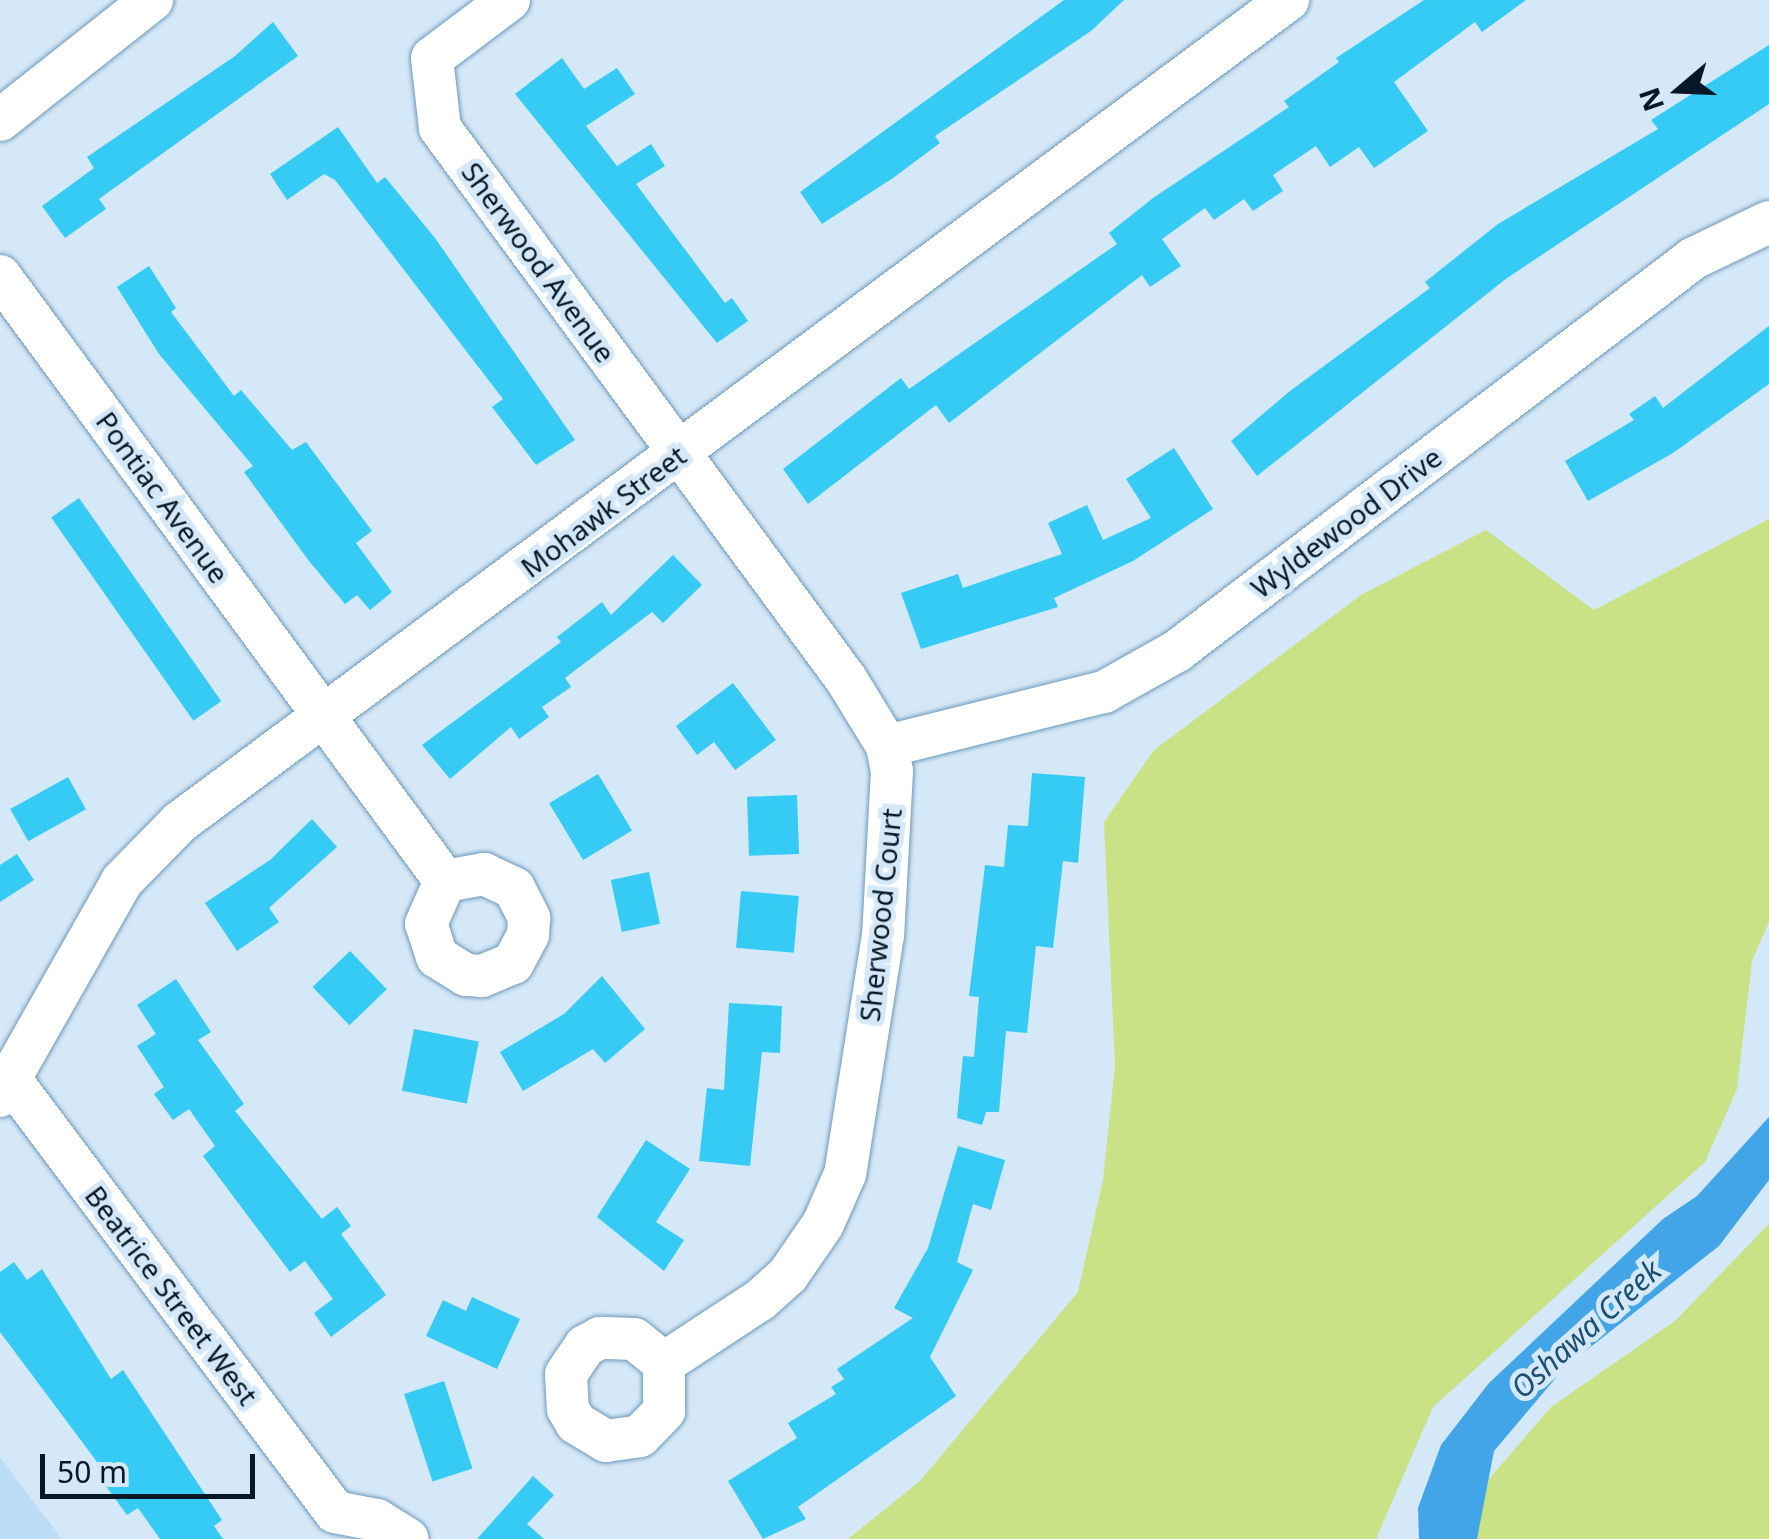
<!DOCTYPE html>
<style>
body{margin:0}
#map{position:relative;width:1769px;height:1539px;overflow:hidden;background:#d5e8f7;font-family:"Noto Sans",sans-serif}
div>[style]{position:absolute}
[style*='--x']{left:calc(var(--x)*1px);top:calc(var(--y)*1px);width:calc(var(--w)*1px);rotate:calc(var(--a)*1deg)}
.built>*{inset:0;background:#bdddf6}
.green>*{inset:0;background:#c8e285}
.water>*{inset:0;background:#42a5e7}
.building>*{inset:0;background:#35cbf5;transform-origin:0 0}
.roads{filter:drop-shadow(0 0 2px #6c99bc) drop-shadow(0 0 2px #6c99bc)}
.minor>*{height:42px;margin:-21px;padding:0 21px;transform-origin:21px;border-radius:21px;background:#fff}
span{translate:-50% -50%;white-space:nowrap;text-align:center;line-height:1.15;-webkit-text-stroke:10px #d5e8f7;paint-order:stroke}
.street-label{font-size:28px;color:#061825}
.water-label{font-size:30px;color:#1c4f71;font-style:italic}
.north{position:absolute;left:1629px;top:40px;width:100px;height:100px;-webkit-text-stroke:8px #d5e8f7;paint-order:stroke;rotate:251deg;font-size:28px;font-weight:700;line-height:40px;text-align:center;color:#061825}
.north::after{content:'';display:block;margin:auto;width:35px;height:45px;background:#061825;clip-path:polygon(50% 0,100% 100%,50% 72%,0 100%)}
.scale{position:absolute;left:40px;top:1454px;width:215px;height:45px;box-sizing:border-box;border:5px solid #061825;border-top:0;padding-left:12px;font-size:30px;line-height:35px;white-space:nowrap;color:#061825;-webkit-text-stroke:8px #d5e8f7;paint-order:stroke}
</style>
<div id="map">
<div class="built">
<div style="clip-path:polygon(0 1457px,62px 1539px,0 1539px)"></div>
</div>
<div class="green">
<div style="clip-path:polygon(1769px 519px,1769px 922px,1752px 961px,1737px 1089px,1705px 1162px,1433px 1407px,1376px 1539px,848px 1539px,920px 1481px,1078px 1292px,1103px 1180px,1115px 1066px,1104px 822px,1154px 750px,1361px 595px,1486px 530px,1594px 610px)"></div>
<div style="clip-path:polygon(1769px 1224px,1769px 1539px,1452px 1539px,1481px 1488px,1551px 1407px,1675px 1321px)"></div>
</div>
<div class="water">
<div style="clip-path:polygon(1769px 1117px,1769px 1180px,1719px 1246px,1565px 1367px,1494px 1451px,1477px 1539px,1419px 1539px,1418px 1508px,1441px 1445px,1489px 1383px,1663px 1219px,1697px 1196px)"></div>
</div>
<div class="building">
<div style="clip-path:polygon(1064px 0,1124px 0,1091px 31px,935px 136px,940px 143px,893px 178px,822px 224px,800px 192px)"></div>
<div style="clip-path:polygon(1424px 0,1526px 0,1482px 32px,1475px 22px,1394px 82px,1428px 131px,1374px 168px,1359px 147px,1330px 167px,1316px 146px,1273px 175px,1283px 191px,1253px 211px,1244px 199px,1214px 220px,1205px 208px,1162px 239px,1181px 266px,1150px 287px,1142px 275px,949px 423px,936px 405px,808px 504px,783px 469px,901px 378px,909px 389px,1117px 244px,1109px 233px,1153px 198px,1289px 107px,1284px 101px,1339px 62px,1336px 58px)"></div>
<div style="clip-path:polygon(273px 22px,298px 56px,99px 199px,106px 209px,65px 238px,42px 206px,94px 168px,87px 157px,235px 56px)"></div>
<div style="clip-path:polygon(1769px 45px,1769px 104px,1507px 278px,1257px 476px,1231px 441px,1290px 391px,1430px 288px,1425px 282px,1498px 224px,1658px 129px,1651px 120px)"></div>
<div style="clip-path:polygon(562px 58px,584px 89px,617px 68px,635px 94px,586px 126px,617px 166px,651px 144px,665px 166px,636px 184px,725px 303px,732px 298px,748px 321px,717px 343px,515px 94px)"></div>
<div style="clip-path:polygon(338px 127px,377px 183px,385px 177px,435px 238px,575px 440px,536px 465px,492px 407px,503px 399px,335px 180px,324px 174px,287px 200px,270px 174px)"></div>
<div style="clip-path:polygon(149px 266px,176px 308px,171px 312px,234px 396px,241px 390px,292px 450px,306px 442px,372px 531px,356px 543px,392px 592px,370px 610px,357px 595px,345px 604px,309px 561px,244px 472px,253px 466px,159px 354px,117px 287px)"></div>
<div style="clip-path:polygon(1769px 326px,1769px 384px,1673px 453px,1588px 501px,1565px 461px,1634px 420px,1629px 414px,1655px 396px,1663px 408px)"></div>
<div style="clip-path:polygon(1174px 448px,1213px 509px,1133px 561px,1054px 598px,1058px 607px,921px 649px,901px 593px,958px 574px,963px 588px,1062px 554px,1048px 523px,1087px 505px,1103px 540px,1151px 518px,1126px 479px)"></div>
<div style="left:79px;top:498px;width:248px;height:34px;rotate:55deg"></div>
<div style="clip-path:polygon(673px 555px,702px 585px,663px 623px,652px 612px,565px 678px,571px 687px,542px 707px,549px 717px,519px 739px,511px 727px,450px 779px,422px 745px,561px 642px,557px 637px,602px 602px,611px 615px)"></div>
<div style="clip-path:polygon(733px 683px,776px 740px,735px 770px,714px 742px,697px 755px,676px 726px)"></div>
<div style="clip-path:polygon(1032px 773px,1085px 777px,1078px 863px,1063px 861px,1053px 948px,1036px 946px,1027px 1033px,1006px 1031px,999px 1112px,986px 1112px,982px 1125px,957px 1118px,963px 1056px,974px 1057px,979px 997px,969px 996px,985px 865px,1004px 867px,1008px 825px,1028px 826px)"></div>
<div style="left:598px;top:774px;width:66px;height:57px;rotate:59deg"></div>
<div style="left:68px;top:777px;width:37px;height:66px;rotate:61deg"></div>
<div style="left:797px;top:795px;width:59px;height:50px;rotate:88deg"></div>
<div style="clip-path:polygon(312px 819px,337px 847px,269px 908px,279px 922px,237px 951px,205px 903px,270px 860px)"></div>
<div style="clip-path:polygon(17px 854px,34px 880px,0 902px,0 865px)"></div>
<div style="left:649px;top:872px;width:53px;height:39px;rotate:78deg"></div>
<div style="left:741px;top:891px;width:58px;height:57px;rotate:5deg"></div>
<div style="left:350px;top:951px;width:53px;height:52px;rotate:46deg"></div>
<div style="clip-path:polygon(602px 976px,645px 1029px,605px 1063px,593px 1049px,523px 1091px,500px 1052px,564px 1014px)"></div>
<div style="clip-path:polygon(176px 979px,211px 1032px,198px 1040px,244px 1104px,235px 1111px,322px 1219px,337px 1207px,351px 1226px,341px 1234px,386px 1295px,331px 1337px,314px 1313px,333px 1299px,305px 1261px,290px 1272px,203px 1156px,215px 1146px,189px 1109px,173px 1120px,154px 1094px,164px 1087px,137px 1046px,156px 1034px,137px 1005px)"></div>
<div style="clip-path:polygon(729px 1003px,782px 1006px,780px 1053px,762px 1052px,750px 1166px,699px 1161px,707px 1088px,724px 1090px)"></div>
<div style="left:414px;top:1029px;width:66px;height:63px;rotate:11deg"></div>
<div style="clip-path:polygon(646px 1140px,690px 1169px,656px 1222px,684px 1240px,664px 1271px,597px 1217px)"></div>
<div style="clip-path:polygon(958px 1146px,1005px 1160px,991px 1210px,973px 1204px,957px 1262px,973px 1270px,930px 1357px,956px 1396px,798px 1507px,806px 1519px,763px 1539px,728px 1481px,797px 1438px,788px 1423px,836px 1394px,831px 1387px,844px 1379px,837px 1369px,913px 1318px,894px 1308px,928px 1248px)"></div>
<div style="clip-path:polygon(14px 1262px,27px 1280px,42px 1269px,111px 1379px,123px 1370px,222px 1520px,214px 1526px,223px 1539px,160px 1539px,138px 1508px,127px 1515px,103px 1482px,109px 1478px,0 1332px,0 1272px)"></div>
<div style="clip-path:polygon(472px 1297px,520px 1319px,497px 1369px,426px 1336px,443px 1300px,466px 1311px)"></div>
<div style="left:444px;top:1381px;width:92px;height:42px;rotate:72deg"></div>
<div style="clip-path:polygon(533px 1476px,554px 1495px,527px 1524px,544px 1539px,477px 1539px)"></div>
</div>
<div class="roads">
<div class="minor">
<div style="--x:509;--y:0;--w:96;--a:143"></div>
<div style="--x:432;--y:58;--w:70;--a:83.5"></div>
<div style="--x:440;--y:128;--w:684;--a:53.62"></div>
<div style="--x:846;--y:679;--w:79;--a:58.5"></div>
<div style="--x:887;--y:746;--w:25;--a:79"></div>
<div style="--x:892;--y:771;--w:164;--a:93.1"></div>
<div style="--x:883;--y:935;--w:242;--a:99"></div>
<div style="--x:845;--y:1174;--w:55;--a:113.7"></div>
<div style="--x:823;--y:1224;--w:62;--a:124.5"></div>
<div style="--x:788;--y:1275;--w:38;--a:138"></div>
<div style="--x:760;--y:1300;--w:115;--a:146.7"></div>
<div style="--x:664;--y:1363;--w:38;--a:-141"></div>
<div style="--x:634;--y:1339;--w:34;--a:-178"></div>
<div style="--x:600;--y:1338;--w:17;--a:152"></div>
<div style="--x:585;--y:1346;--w:34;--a:124"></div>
<div style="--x:566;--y:1374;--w:35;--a:87"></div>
<div style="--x:568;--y:1409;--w:16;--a:60"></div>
<div style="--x:576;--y:1423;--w:35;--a:31"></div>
<div style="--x:606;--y:1441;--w:34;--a:-8"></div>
<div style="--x:640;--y:1436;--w:35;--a:-46"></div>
<div style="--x:664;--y:1411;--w:48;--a:-90"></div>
<div style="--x:0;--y:120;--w:194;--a:-38.3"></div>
<div style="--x:0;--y:276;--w:751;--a:53.66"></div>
<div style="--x:445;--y:881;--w:40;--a:-10"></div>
<div style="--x:484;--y:874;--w:33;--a:25"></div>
<div style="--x:514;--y:888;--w:34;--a:63"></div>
<div style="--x:529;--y:918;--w:17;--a:93"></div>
<div style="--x:528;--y:935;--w:32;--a:118"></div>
<div style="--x:513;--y:963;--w:34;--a:157"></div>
<div style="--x:482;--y:976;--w:16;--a:-176"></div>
<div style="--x:466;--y:975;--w:34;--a:-148"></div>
<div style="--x:437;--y:957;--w:35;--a:-108"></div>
<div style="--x:426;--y:924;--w:47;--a:-66.2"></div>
<div style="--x:887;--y:746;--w:224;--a:-14"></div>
<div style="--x:1104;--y:692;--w:84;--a:-29.3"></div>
<div style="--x:1177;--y:651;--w:649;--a:-37.24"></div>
<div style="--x:1694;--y:258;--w:83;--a:-25.6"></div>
<div style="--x:10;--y:1079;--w:541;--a:53.11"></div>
<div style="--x:335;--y:1512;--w:43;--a:10.8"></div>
<div style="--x:377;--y:1520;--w:36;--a:32"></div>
<div style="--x:0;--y:1096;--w:247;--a:-60.4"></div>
<div style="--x:122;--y:881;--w:83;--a:-45.5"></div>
<div style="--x:180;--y:822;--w:1380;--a:-36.57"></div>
</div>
</div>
<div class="street-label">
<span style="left:539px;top:262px;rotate:54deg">Sherwood Avenue</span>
<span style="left:163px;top:497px;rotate:54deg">Pontiac Avenue</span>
<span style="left:603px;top:511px;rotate:-37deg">Mohawk Street</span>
<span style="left:1346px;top:522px;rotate:-37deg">Wyldewood Drive</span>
<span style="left:880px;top:915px;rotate:-84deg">Sherwood Court</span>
<span style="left:172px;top:1295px;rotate:53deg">Beatrice Street West</span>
</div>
<div class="water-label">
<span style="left:1586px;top:1329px;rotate:-42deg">Oshawa Creek</span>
</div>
<div class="north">N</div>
<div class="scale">50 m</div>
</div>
